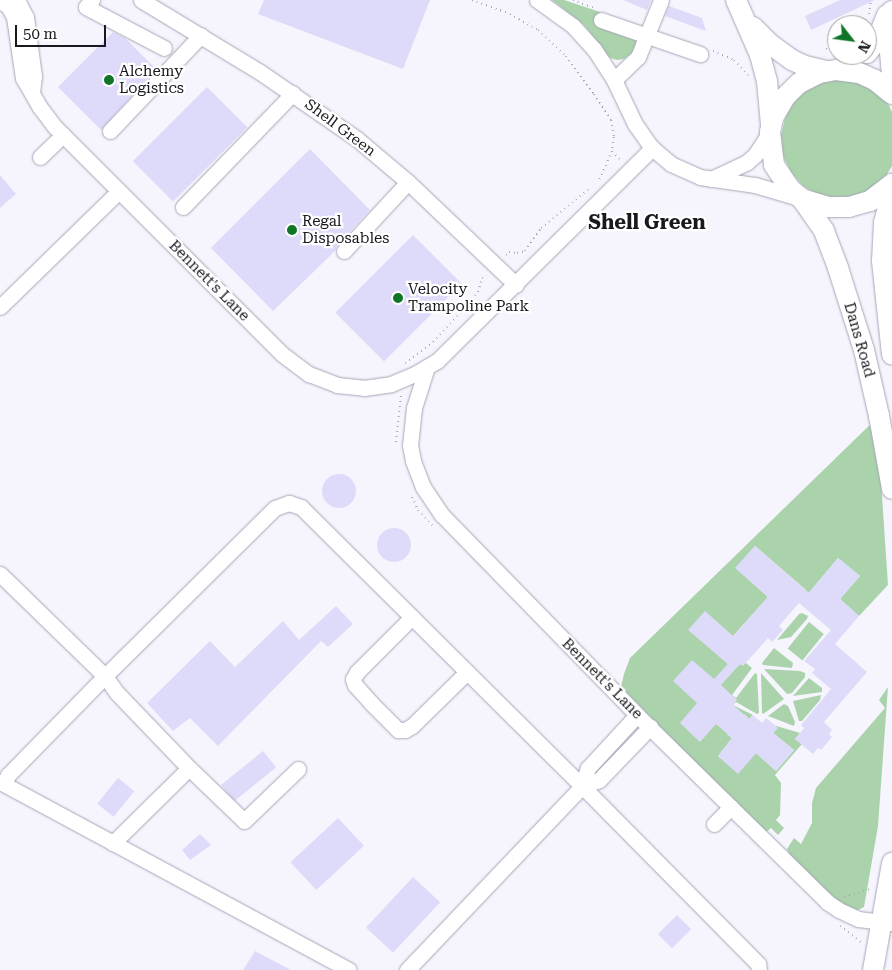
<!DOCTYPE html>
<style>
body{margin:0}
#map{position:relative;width:892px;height:970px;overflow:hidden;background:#f6f5fd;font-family:"Roboto Serif",serif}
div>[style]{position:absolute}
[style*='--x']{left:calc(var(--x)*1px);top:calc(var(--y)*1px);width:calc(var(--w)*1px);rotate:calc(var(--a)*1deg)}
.green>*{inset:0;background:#aad3ac;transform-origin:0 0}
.building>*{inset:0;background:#dddbf9;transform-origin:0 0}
.round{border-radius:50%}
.path>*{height:2px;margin-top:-1px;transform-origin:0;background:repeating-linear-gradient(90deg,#abaab1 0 1px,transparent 0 5px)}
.roads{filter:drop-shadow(0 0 1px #a6a5b7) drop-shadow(0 0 1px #a6a5b7)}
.minor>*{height:15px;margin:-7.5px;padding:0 7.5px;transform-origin:7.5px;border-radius:7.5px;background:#fff}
.major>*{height:20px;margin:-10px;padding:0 10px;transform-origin:10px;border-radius:10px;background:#fff}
.dots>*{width:14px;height:14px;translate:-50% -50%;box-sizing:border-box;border:2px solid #fff;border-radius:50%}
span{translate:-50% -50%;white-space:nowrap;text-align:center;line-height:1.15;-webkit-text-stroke:4.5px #fff;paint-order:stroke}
.poi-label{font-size:15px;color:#18181e}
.left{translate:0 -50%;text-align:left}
.street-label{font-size:15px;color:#18181e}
.district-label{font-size:20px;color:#18181e;font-weight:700}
.north{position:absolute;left:827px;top:15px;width:50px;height:50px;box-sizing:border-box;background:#fff;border:1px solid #a3a3a5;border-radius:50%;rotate:120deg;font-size:14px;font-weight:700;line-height:20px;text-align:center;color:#18181e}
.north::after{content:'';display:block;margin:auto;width:18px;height:22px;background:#107526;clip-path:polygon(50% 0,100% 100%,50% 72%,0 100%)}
.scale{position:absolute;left:15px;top:25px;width:91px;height:22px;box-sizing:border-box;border:2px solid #18181e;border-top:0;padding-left:6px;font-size:15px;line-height:18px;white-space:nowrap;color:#18181e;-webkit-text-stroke:4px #fff;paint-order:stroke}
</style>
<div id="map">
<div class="green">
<div style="clip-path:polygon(552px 0,564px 0,600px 12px,596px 25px,639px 41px,636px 50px,624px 59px,617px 60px,610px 58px,584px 25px)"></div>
<div style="clip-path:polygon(833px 80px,854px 81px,873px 89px,888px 103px,892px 112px,892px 166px,886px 176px,873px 189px,856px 196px,838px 199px,819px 195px,803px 186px,791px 172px,783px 156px,781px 135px,786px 115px,797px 98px,813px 86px)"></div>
<div style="clip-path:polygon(879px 416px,878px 437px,888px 585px,859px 616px,840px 599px,860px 576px,838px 558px,802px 601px,806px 590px,755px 546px,736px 568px,768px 597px,733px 636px,689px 629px,728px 664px,725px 668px,731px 673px,740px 664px,746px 663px,752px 668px,732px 695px,736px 698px,755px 673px,757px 674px,759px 713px,757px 714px,736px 702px,733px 705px,753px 715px,749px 719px,744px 714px,727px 734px,732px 738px,718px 756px,738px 773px,756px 753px,776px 771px,794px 750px,773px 733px,777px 728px,773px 725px,800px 733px,795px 739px,802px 744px,775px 775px,781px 783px,780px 815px,776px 820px,784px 828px,778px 835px,771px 828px,765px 833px,621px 687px,624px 674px,630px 658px)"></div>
<div style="clip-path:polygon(802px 613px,808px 616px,807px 619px,791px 637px,777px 640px,799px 614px)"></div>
<div style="left:809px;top:622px;width:19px;height:34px;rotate:39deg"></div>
<div style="clip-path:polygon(774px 648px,793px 663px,792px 668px,763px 665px,762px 663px)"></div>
<div style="clip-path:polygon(764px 669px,800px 671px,805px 673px,805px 677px,792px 693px,787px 694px)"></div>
<div style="clip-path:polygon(761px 673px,784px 699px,763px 714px,762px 713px)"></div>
<div style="clip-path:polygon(809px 678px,822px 688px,822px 692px,793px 696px)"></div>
<div style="clip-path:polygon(888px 687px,878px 826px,864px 907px,854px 912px,848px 910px,791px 858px,787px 849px,794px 838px,801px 844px,812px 823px,812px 803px,816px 788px,885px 708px,879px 700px)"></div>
<div style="clip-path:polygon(821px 695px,820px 700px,802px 721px,799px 721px,793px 701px)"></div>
<div style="clip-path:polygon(784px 704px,788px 706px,795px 722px,794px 726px,768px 716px)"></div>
</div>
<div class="building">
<div style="clip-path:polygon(264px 0,430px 0,403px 69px,258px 14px)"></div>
<div style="clip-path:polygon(623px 0,651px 0,647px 10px)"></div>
<div style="clip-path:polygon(840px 0,875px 0,811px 30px,805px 16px)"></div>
<div style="clip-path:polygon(669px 6px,702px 18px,706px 31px,665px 16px)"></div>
<div style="clip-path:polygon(113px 32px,125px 38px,156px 69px,101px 130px,58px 87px)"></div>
<div style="left:207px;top:87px;width:57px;height:105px;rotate:45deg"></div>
<div style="clip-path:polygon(310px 149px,370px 210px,337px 245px,335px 251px,273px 311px,211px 248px)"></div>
<div style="clip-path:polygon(0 175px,16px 194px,0 208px)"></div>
<div style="left:413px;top:235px;width:69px;height:110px;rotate:45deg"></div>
<div class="round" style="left:322px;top:474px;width:34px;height:34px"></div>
<div class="round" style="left:377px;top:528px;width:34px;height:34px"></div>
<div style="clip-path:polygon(755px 546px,809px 593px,838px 558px,860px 576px,840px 599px,859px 616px,835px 644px,867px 672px,824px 722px,832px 730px,829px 734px,832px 737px,821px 750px,818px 748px,813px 754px,795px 739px,804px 728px,801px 725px,831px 689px,812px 673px,815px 669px,804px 661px,831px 630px,799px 603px,779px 626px,783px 630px,772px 642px,768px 638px,743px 666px,740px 664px,721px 685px,737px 700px,733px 705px,749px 719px,753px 715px,762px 723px,766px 718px,778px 728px,773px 733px,794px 750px,776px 771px,756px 753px,738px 774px,718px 756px,732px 738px,716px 724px,700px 742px,680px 723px,697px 703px,673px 681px,692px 660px,714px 679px,728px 664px,688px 630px,705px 611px,733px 636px,768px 597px,735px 568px)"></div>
<div style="clip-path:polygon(336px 606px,353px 624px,328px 647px,321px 641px,218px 746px,190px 718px,173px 731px,147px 703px,210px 641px,235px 667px,283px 621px,299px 640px)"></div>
<div style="left:263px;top:751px;width:21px;height:54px;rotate:51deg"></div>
<div style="left:118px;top:778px;width:21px;height:33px;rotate:39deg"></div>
<div style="left:338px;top:818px;width:38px;height:65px;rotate:47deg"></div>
<div style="clip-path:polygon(200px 834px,211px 845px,190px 860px,182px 850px)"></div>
<div style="left:413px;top:877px;width:37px;height:69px;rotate:43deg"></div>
<div style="left:677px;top:915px;width:20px;height:27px;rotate:45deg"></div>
<div style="clip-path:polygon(255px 951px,291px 970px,243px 970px)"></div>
</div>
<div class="path">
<div style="--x:472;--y:0;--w:40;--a:20.2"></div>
<div style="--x:510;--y:14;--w:32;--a:30"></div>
<div style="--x:538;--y:30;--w:38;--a:43"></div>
<div style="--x:566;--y:56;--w:47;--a:53.6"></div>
<div style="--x:594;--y:94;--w:31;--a:57"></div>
<div style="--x:611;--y:120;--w:17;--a:80"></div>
<div style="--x:614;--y:137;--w:14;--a:98"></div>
<div style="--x:612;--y:151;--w:34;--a:114"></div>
<div style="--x:573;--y:0;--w:22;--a:21"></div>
<div style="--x:869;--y:14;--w:14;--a:-82"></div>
<div style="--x:826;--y:49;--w:13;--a:-29"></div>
<div style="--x:713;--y:51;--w:23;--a:23"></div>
<div style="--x:734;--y:60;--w:21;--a:47"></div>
<div style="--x:612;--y:151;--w:12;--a:48"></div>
<div style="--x:506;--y:255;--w:4;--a:-45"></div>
<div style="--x:509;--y:252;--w:8;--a:7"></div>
<div style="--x:517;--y:253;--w:8;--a:-14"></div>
<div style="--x:525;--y:251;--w:28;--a:-55"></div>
<div style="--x:541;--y:228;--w:63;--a:-39.2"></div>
<div style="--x:405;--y:363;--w:35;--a:-37"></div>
<div style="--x:433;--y:342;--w:42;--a:-46.9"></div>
<div style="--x:462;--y:311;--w:25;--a:-50"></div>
<div style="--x:478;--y:292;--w:15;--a:-74"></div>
<div style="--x:482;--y:278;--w:5;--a:-37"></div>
<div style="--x:396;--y:442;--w:47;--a:-83.9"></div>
<div style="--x:412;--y:497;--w:14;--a:65"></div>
<div style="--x:418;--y:510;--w:21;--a:47"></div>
<div style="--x:844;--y:897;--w:27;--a:-17"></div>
<div style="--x:840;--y:926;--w:28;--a:38"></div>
</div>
<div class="roads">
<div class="minor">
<div style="--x:8;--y:0;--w:12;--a:20"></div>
<div style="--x:19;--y:4;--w:15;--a:62"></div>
<div style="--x:26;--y:17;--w:60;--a:82.3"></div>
<div style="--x:34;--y:76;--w:16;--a:97"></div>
<div style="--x:92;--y:0;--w:9;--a:131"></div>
<div style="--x:86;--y:7;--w:88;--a:27.7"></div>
<div style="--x:141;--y:0;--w:139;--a:31.2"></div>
<div style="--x:260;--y:72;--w:118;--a:34.6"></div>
<div style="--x:357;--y:139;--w:67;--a:40.1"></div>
<div style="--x:408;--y:182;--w:149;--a:43.6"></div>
<div style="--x:537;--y:0;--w:44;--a:35.8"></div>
<div style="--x:573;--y:26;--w:31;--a:48"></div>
<div style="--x:594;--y:49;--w:37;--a:57"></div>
<div style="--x:614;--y:80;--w:49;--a:64.5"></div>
<div style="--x:635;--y:124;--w:29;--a:55"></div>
<div style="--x:652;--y:148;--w:25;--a:40"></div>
<div style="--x:671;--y:164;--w:32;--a:24"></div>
<div style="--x:700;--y:177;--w:56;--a:8.3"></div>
<div style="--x:755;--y:185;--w:46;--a:16.5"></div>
<div style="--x:0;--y:1;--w:9;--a:32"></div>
<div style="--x:8;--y:6;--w:13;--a:61"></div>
<div style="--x:14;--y:17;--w:62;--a:81.6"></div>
<div style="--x:23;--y:78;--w:32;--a:60"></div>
<div style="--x:39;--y:106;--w:26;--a:53"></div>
<div style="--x:55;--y:127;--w:321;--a:45"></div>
<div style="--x:282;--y:354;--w:34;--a:37"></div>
<div style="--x:309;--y:374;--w:30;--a:21"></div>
<div style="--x:337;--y:385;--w:27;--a:6"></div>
<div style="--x:364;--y:388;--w:27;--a:-8"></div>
<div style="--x:391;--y:384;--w:26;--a:-23"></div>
<div style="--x:415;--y:374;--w:26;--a:-31"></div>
<div style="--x:437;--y:361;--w:303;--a:-44.7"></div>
<div style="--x:601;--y:20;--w:105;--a:19"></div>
<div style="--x:614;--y:80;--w:33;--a:-44"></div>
<div style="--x:638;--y:57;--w:61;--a:-68"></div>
<div style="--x:110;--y:131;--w:132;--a:-46.5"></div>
<div style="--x:40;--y:157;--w:32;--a:-44"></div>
<div style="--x:711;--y:179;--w:40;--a:-25"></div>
<div style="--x:747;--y:162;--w:11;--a:-41"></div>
<div style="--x:755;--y:155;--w:27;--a:-57"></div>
<div style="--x:183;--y:207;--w:158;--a:-46"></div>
<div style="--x:344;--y:251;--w:94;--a:-47.2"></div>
<div style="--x:0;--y:307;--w:166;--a:-44.3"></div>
<div style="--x:427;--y:367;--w:43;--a:107.6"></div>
<div style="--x:414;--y:408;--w:37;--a:96"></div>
<div style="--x:410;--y:445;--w:16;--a:79"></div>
<div style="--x:413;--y:461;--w:28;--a:69"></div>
<div style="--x:423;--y:487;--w:34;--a:56"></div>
<div style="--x:442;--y:515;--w:279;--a:45.7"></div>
<div style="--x:637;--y:715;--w:267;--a:44.5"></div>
<div style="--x:827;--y:902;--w:14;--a:34"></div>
<div style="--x:839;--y:910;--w:21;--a:25"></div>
<div style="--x:858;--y:919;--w:34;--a:7"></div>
<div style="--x:0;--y:574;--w:146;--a:44.2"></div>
<div style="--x:105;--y:676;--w:239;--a:-44.7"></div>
<div style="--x:275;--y:508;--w:15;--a:-20"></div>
<div style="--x:289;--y:503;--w:13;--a:18"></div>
<div style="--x:301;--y:507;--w:402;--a:44.8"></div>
<div style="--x:586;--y:790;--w:245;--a:45.3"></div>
<div style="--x:758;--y:964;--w:6;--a:81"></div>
<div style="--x:412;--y:617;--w:78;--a:135"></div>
<div style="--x:357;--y:672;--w:8;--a:120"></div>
<div style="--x:353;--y:679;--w:6;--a:72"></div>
<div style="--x:355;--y:685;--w:25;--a:48"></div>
<div style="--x:372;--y:704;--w:37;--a:45"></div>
<div style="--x:398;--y:730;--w:7;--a:0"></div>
<div style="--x:405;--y:730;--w:8;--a:-30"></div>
<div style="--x:412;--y:726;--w:77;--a:-44.5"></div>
<div style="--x:189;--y:768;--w:76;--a:43.9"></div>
<div style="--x:244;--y:821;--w:75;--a:-43.9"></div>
<div style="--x:0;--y:782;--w:396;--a:28.3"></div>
<div style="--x:4;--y:784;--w:10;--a:-66"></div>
<div style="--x:8;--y:775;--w:139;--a:-45.6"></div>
<div style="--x:105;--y:676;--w:21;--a:55"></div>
<div style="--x:117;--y:693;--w:104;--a:46.2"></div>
<div style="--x:189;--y:768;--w:107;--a:135.4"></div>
<div style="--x:582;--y:786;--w:18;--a:-19"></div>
<div style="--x:599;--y:780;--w:74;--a:-46.1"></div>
<div style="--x:714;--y:824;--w:24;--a:-45"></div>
<div style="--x:407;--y:970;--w:254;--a:-46.4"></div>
<div style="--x:582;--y:786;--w:19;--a:-72"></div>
<div style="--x:588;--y:768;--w:72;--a:-47.2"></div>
</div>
<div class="major">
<div style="--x:736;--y:0;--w:60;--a:66.4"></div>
<div style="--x:760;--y:55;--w:27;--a:75"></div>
<div style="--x:767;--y:81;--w:44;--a:84.8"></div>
<div style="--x:892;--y:11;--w:41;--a:92.8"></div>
<div style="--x:890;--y:52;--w:22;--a:85"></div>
<div style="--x:753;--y:27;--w:24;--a:45"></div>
<div style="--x:770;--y:44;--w:27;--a:36"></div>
<div style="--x:792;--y:60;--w:14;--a:25"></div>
<div style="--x:805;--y:66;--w:23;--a:13"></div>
<div style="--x:867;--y:53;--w:16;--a:-52"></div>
<div style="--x:877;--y:40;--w:27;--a:-68"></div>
<div style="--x:892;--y:94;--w:22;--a:-141"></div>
<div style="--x:875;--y:80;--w:17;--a:-156"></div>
<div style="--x:859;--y:73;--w:23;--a:-173"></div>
<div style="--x:836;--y:70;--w:17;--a:170"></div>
<div style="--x:819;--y:73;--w:22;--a:153"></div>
<div style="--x:799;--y:83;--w:20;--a:135"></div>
<div style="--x:785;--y:97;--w:24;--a:120"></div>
<div style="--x:773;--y:118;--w:14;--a:102"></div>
<div style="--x:770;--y:132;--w:33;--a:83"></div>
<div style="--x:774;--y:165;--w:29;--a:56"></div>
<div style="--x:790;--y:189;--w:16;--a:40"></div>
<div style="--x:802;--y:199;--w:27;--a:17"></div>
<div style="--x:828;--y:207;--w:21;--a:0"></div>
<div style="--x:849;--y:207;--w:22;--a:-16"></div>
<div style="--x:870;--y:201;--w:28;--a:-38"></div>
<div style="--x:892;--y:191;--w:33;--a:104"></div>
<div style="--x:884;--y:223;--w:38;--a:93"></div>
<div style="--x:882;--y:261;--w:94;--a:83.9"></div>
<div style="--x:802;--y:199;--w:39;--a:55"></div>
<div style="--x:824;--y:231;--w:40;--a:69"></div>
<div style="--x:838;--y:268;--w:86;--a:72.4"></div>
<div style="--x:864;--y:350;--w:68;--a:77.2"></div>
<div style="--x:879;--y:416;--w:74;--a:79.9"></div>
<div style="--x:873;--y:970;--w:109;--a:-79.9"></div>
</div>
</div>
<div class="dots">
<div style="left:109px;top:80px;background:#107526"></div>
<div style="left:292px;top:230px;background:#107526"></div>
<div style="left:398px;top:298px;background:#107526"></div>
</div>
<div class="poi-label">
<span class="left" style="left:119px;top:80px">Alchemy<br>Logistics</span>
<span class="left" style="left:302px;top:230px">Regal<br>Disposables</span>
<span class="left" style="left:408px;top:298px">Velocity<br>Trampoline Park</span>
</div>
<div class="street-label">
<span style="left:340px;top:128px;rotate:37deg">Shell Green</span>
<span style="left:209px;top:281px;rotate:45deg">Bennett's Lane</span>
<span style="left:859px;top:340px;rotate:74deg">Dans Road</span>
<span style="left:602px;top:679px;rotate:45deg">Bennett's Lane</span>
</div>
<div class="district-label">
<span style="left:647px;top:222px">Shell Green</span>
</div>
<div class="north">N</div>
<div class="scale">50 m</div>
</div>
